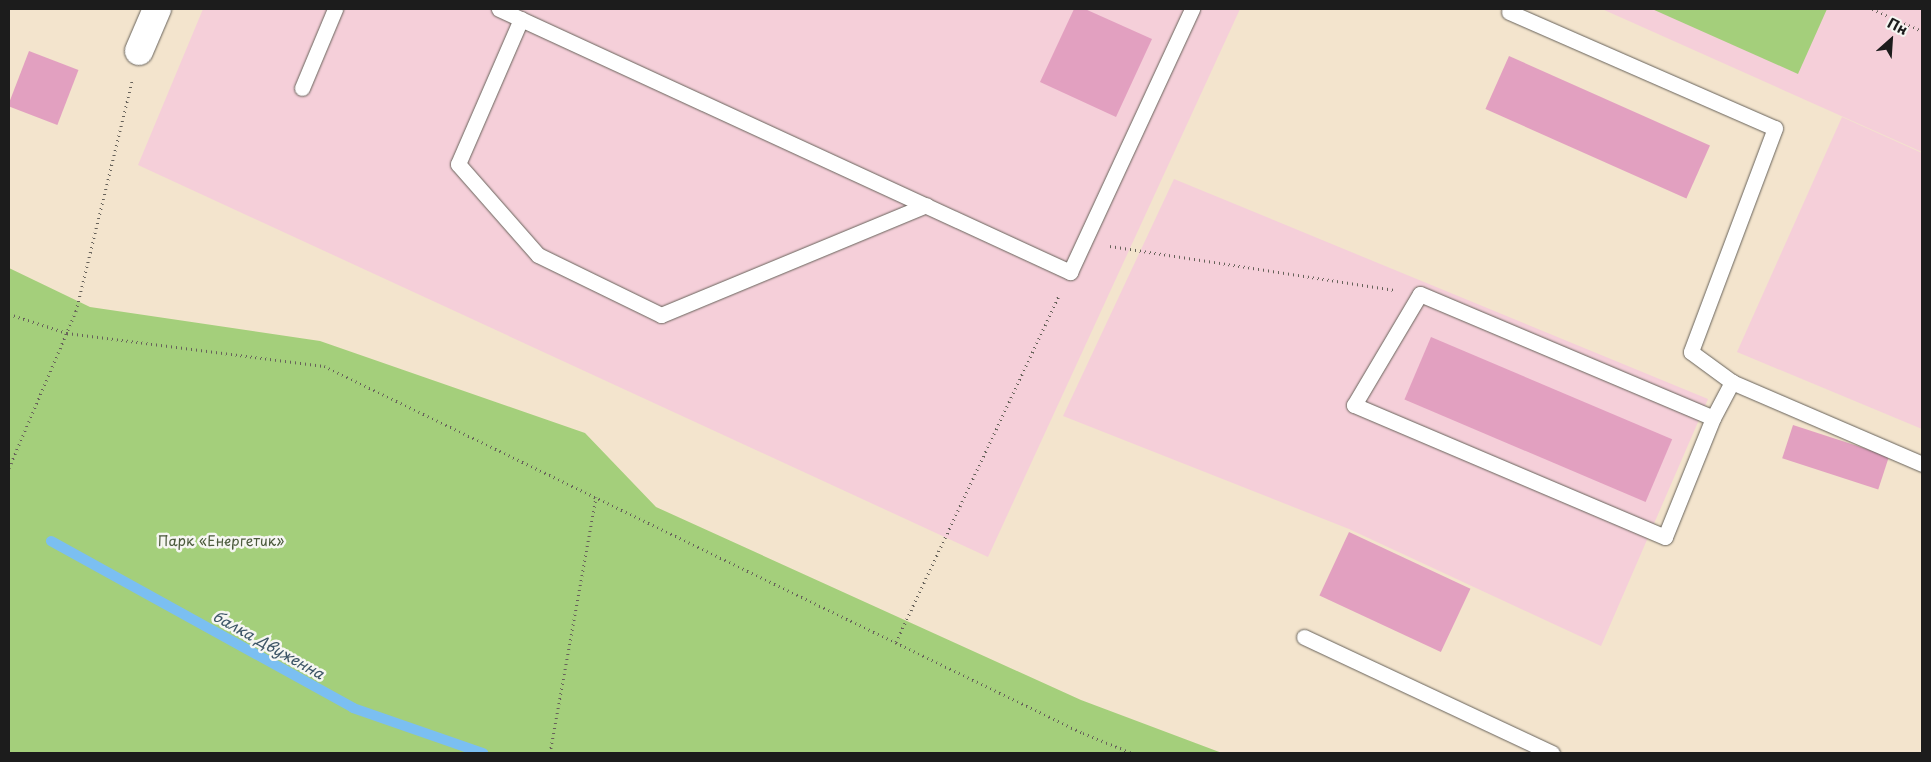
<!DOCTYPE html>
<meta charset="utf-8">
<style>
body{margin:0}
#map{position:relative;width:1931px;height:762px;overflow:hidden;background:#f3e4cd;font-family:"Playpen Sans",sans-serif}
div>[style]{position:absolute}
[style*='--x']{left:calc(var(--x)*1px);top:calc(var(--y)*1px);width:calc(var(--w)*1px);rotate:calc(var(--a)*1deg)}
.built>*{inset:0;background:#f5cfd9}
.green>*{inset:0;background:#a4cf7b}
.stream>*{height:10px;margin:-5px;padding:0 5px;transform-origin:5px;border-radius:5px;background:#7bbff1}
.building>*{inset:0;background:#e2a0c0;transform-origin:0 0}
.path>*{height:3px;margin-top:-1.5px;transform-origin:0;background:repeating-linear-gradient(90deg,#67625a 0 1px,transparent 0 5px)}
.roads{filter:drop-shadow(0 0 1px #67625a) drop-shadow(0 0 1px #67625a)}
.lane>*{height:15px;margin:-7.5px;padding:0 7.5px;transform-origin:7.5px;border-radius:7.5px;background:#fff}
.street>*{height:28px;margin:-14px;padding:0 14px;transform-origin:14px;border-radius:14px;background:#fff}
span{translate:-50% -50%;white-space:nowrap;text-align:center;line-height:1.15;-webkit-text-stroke:5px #f6f6f2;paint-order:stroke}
.park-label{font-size:14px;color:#4c5b3d}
.water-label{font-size:15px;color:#3d5567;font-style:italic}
.frame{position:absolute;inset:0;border:10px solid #1c1c1c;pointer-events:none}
.north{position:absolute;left:1866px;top:15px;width:50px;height:50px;-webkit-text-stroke:4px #f6f6f2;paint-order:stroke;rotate:26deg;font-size:14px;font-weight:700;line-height:20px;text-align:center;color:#1c1c1c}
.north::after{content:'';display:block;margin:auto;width:18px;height:22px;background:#1c1c1c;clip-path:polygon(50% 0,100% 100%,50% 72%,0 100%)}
</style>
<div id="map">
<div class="built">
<div style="clip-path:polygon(203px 9px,1240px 9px,988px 557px,138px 165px)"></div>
<div style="clip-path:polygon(1602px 9px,1922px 9px,1922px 152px)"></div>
<div style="clip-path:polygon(1842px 117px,1922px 153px,1922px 429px,1737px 352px)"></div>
<div style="clip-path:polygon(1174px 179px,1708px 399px,1601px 646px,1349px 529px,1063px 416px)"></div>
</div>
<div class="green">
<div style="clip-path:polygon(1652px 9px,1827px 9px,1798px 74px)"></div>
<div style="clip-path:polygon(9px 268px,90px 307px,320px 341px,585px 433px,656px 507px,1081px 700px,1222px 753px,9px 753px)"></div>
</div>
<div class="stream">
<div style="--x:51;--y:541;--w:345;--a:28.9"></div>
<div style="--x:353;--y:708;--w:138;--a:19.1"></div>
</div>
<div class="building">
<div style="clip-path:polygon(1074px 9px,1085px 9px,1152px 39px,1116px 117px,1040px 82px)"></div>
<div style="left:29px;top:51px;width:53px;height:59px;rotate:21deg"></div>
<div style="left:1509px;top:56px;width:220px;height:58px;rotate:24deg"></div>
<div style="left:1431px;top:337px;width:262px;height:68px;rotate:23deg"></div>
<div style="left:1793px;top:425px;width:101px;height:35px;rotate:18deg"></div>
<div style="left:1349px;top:532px;width:134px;height:70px;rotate:25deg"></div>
</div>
<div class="path">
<div style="--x:1872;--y:9;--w:55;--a:23.7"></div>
<div style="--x:1110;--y:246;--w:288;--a:8.8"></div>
<div style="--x:9;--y:314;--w:61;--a:18.1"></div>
<div style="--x:67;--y:333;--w:259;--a:7.3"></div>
<div style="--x:324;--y:366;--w:843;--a:25.81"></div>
<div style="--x:1083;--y:733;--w:53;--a:22.2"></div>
<div style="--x:9;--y:468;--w:171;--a:-66.9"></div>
<div style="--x:76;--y:311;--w:237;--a:-76.3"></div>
<div style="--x:896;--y:642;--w:383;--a:-64.8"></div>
<div style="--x:550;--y:753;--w:260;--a:-79.8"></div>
</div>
<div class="roads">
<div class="lane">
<div style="--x:499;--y:9;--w:629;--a:24.73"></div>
<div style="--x:1070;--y:272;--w:290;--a:-65.1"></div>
<div style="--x:1509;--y:12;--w:290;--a:23.6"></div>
<div style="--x:1775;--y:128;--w:239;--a:110.6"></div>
<div style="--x:1691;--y:352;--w:51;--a:36.2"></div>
<div style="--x:521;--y:19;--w:158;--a:113.5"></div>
<div style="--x:458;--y:164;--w:121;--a:48.7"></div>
<div style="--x:538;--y:255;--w:137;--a:26"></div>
<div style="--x:661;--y:315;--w:287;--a:-22.5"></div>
<div style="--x:302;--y:88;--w:86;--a:-67.3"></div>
<div style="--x:1713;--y:418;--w:128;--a:112"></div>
<div style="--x:1665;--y:537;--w:338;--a:-157"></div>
<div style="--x:1354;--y:405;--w:129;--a:-59.3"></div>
<div style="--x:1420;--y:294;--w:318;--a:22.9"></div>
<div style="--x:1713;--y:418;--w:41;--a:-62.2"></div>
<div style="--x:1732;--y:382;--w:207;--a:23.3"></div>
<div style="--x:1304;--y:637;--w:274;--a:25.1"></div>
</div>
<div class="street">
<div style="--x:139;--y:51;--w:46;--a:-66.8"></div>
</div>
</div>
<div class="park-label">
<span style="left:221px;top:541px">Парк «Енергетик»</span>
</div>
<div class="water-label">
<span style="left:269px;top:644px;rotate:29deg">балка Двуженна</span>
</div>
<div class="frame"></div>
<div class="north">Пн</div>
</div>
